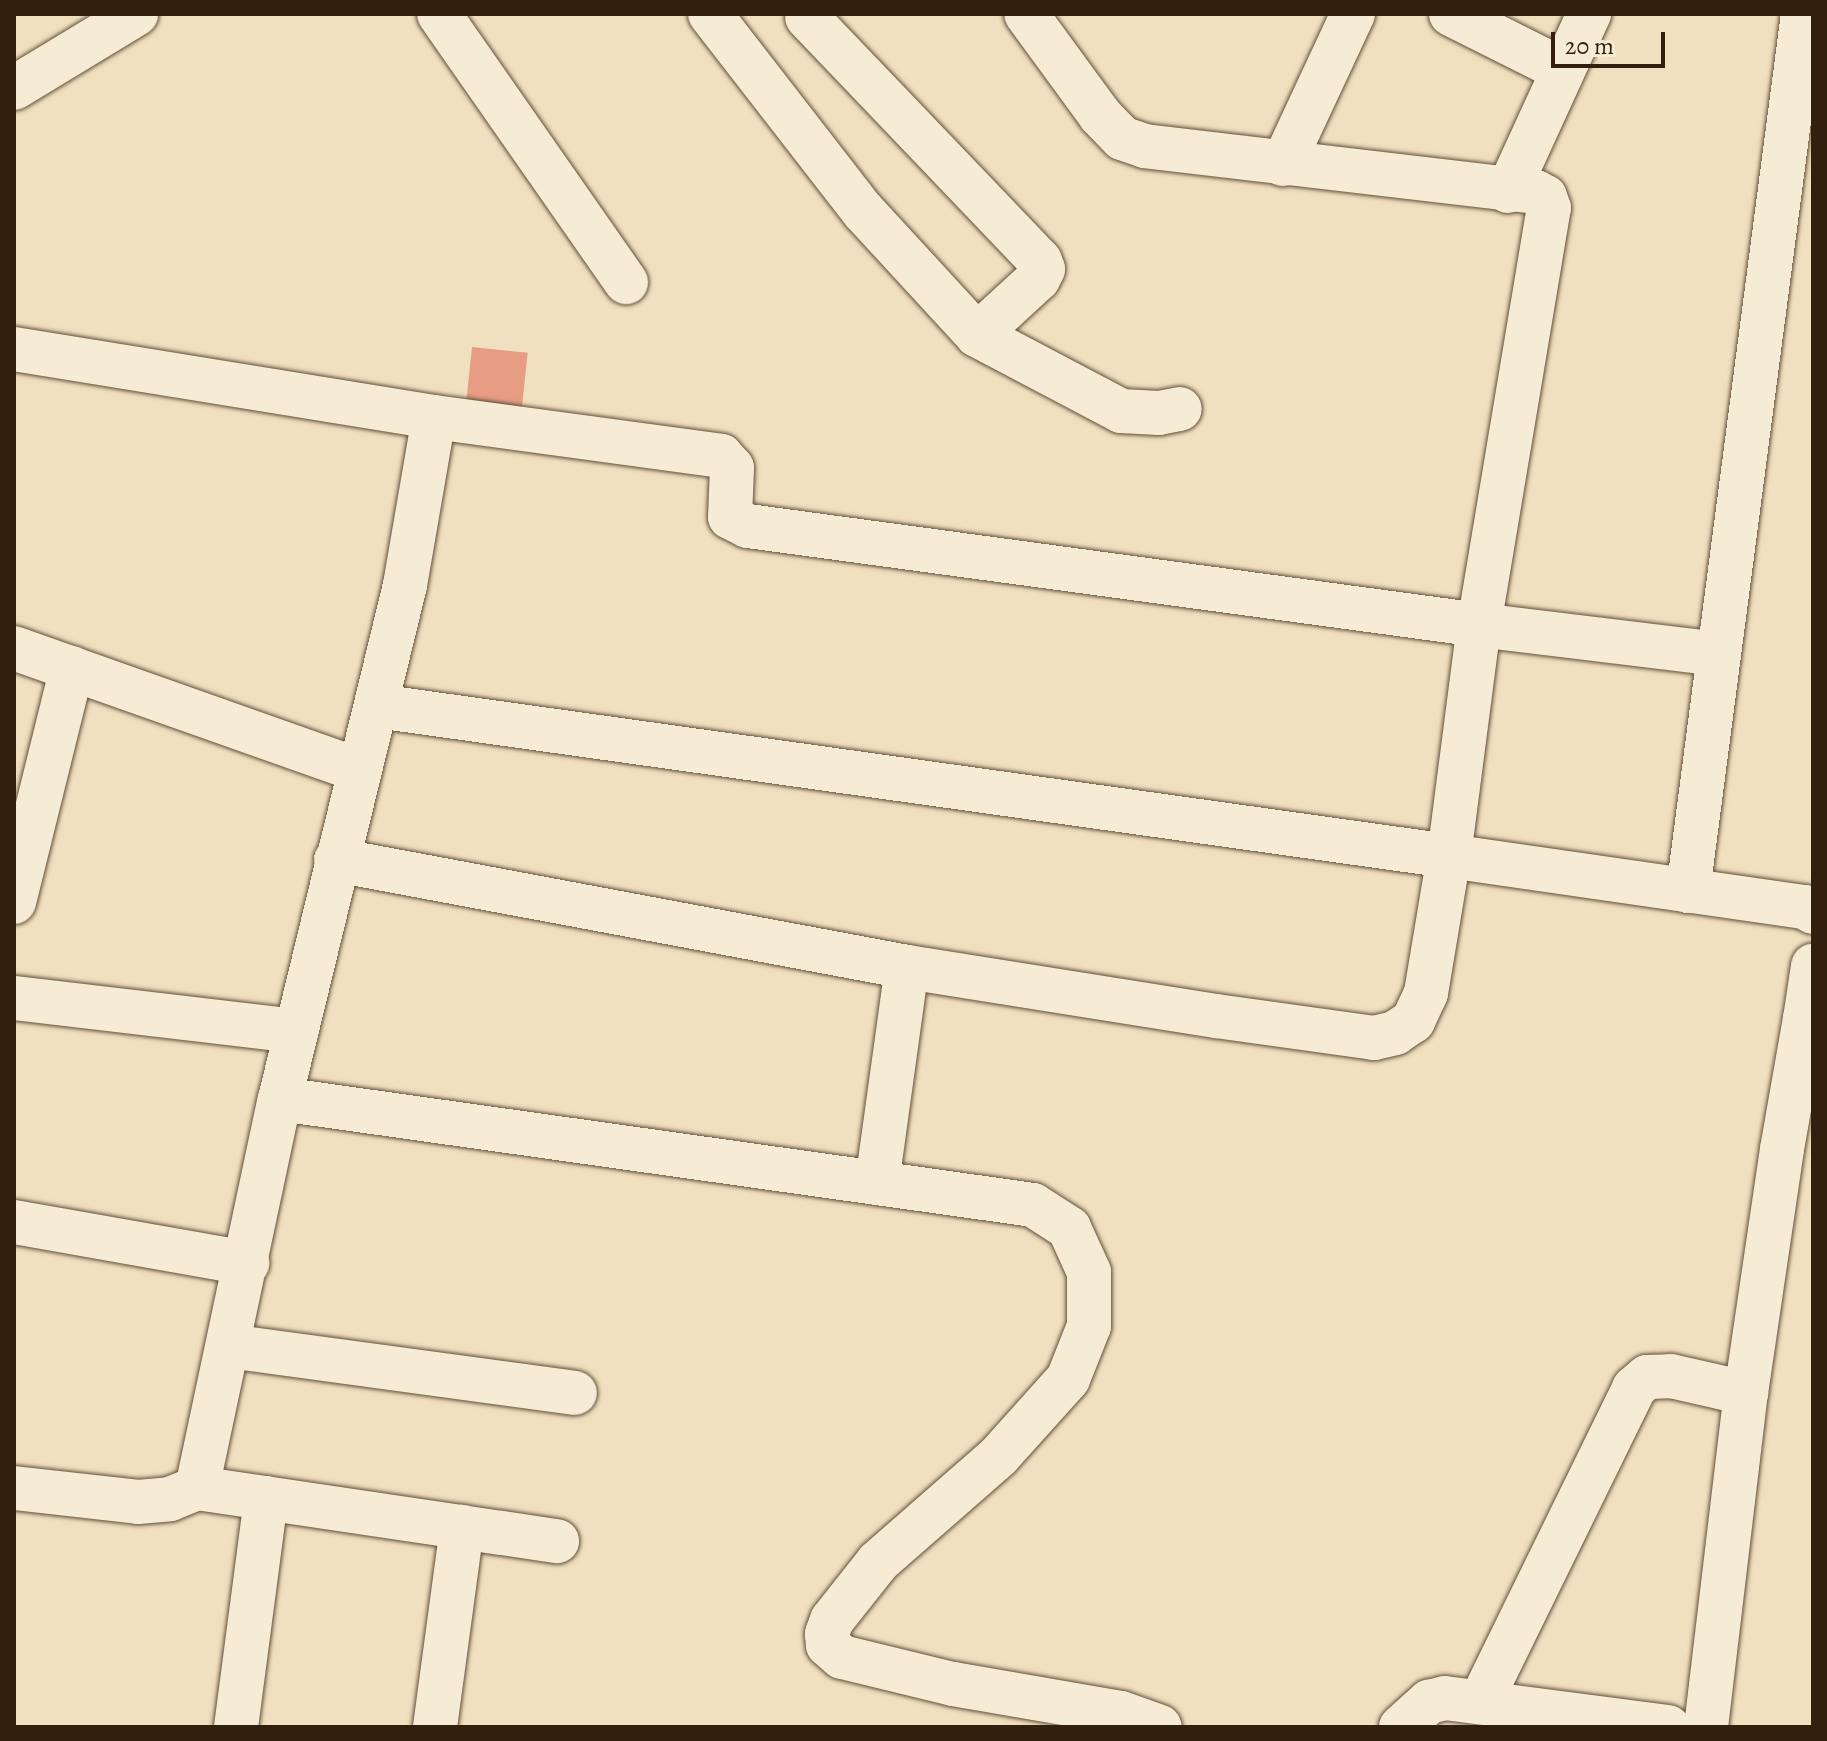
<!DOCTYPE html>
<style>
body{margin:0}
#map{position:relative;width:1827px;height:1741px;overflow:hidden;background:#f1e0bf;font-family:Alegreya,serif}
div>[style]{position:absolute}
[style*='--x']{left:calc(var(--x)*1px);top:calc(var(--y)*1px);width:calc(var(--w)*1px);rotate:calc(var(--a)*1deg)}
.building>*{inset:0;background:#e69d84;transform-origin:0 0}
.roads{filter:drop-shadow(0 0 2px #624f3a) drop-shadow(0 0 2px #624f3a)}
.minor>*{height:44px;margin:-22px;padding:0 22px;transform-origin:22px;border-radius:22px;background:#f6ebd5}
.tertiary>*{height:44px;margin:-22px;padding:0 22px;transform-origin:22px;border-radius:22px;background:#f6ebd5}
span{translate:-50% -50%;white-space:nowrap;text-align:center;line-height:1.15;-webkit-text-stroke:6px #f6ebd5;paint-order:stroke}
.frame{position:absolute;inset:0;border:16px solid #331f0e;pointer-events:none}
.scale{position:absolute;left:1551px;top:32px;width:114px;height:36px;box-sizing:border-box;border:4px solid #331f0e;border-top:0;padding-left:10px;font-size:24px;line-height:28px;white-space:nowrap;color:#331f0e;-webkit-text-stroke:6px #f6ebd5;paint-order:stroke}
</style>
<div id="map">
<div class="building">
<div style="left:472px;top:347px;width:56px;height:55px;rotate:6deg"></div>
</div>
<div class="roads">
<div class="minor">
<div style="--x:439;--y:14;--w:327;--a:55.1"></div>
<div style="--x:710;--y:14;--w:249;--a:52.2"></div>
<div style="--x:863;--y:211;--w:168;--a:47.4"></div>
<div style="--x:977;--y:335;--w:83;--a:-42.6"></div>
<div style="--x:1038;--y:279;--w:11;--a:-63"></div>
<div style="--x:1043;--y:269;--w:9;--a:-111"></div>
<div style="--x:1040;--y:261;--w:337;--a:-133.7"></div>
<div style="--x:1451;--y:14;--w:125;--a:26.6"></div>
<div style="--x:1283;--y:164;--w:166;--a:-65"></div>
<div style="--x:1508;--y:191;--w:195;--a:-65.4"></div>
<div style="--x:977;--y:335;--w:163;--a:27.8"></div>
<div style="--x:1121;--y:411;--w:38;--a:3"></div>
<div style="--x:1159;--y:413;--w:21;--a:-11"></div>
<div style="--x:14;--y:349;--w:425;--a:9.2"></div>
<div style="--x:434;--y:417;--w:290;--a:7.7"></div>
<div style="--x:721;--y:456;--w:16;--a:47"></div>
<div style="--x:732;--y:468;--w:49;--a:92.3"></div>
<div style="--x:730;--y:517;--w:20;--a:27"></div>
<div style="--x:748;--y:526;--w:738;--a:7.71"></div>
<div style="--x:1479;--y:625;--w:241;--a:6.9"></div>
<div style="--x:14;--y:648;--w:366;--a:19.5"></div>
<div style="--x:377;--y:706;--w:1082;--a:7.97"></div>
<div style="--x:1449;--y:856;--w:360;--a:8.2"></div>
<div style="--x:1805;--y:907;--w:9;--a:32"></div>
<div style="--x:336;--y:860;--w:581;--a:10.61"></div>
<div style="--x:907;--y:967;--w:313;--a:9"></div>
<div style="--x:1216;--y:1016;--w:160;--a:7.9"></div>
<div style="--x:1374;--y:1038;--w:22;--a:-13"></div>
<div style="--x:1395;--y:1033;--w:22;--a:-34"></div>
<div style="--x:1413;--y:1021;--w:31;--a:-65"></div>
<div style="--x:1426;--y:993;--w:139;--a:-80.5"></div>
<div style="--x:1449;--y:856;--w:233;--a:-82.6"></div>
<div style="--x:1479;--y:625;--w:423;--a:-80.5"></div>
<div style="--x:1549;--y:208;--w:12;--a:-110"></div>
<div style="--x:1545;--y:197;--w:10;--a:-151"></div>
<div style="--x:1536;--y:192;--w:394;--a:-173.3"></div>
<div style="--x:1145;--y:146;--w:24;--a:-161"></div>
<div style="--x:1122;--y:138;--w:32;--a:-134"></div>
<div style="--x:1100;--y:115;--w:125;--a:-126.2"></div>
<div style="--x:1688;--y:891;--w:885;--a:-82.53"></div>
<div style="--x:14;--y:902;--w:241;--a:-76.1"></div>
<div style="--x:14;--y:998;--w:284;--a:6.7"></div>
<div style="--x:1805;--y:1019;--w:54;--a:-81.4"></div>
<div style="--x:280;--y:1099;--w:760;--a:8.01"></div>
<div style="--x:1033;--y:1205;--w:43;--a:32.6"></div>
<div style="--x:1069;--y:1228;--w:48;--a:65.6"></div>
<div style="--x:1089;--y:1272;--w:54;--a:90"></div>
<div style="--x:1089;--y:1326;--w:57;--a:111.6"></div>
<div style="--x:1068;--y:1379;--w:103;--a:131.9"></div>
<div style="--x:999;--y:1456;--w:161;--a:138.8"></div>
<div style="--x:878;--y:1562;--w:74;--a:128.4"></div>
<div style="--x:832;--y:1620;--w:15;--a:110"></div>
<div style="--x:827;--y:1634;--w:11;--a:85"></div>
<div style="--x:828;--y:1645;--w:18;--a:41"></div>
<div style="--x:842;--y:1657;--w:114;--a:13.7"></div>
<div style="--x:953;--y:1684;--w:170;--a:9.8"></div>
<div style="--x:1121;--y:1713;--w:41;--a:19.7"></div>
<div style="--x:877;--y:1183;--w:218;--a:-82.1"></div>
<div style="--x:14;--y:1222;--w:237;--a:10"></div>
<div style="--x:228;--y:1346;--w:350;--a:7.7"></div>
<div style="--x:14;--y:1488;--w:125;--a:6.4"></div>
<div style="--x:138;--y:1502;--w:32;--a:-5"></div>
<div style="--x:170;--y:1499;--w:29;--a:-22"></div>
<div style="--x:197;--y:1488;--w:364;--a:8.4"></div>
<div style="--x:197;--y:1488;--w:398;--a:-78"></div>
<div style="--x:280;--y:1099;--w:529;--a:-76.33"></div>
<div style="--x:405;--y:585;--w:170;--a:-80.2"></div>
<div style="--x:1481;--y:1701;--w:348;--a:-63.9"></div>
<div style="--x:1634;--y:1388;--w:17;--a:-40"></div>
<div style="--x:1647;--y:1377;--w:24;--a:-2"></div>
<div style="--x:1671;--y:1376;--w:77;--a:12.8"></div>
<div style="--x:236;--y:1727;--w:231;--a:-82.5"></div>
<div style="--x:435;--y:1727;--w:202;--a:-82.3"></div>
<div style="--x:1401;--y:1727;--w:38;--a:-42"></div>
<div style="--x:1429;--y:1702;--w:16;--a:-14"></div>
<div style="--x:1445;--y:1698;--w:225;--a:7.4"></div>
<div style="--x:1706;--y:1727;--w:336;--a:-83.2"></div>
<div style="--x:1746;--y:1393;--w:247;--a:-81.6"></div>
<div style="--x:1782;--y:1149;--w:132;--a:-80"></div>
<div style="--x:1805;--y:1019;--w:8;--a:7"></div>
</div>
<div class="tertiary">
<div style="--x:14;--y:88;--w:143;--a:-31.2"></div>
</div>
</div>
<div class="frame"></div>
<div class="scale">20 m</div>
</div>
